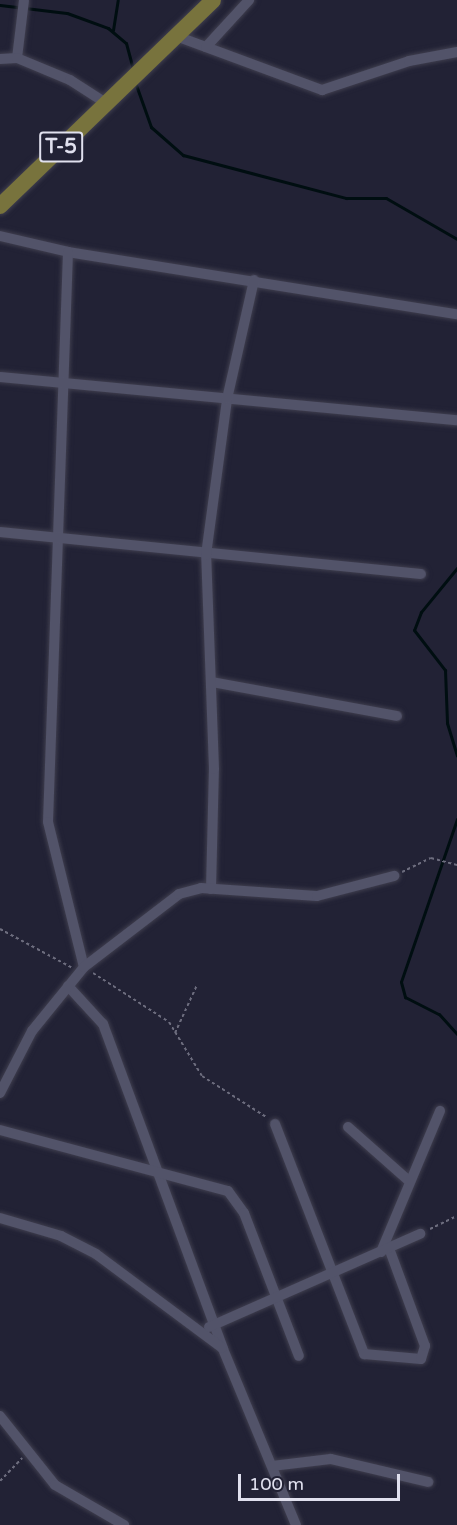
<!DOCTYPE html>
<style>
body{margin:0}
#map{position:relative;width:457px;height:1525px;overflow:hidden;background:#222235;font-family:"Varela Round",sans-serif}
div>[style]{position:absolute}
[style*='--x']{left:calc(var(--x)*1px);top:calc(var(--y)*1px);width:calc(var(--w)*1px);rotate:calc(var(--a)*1deg)}
.stream>*{height:3px;margin:-1.5px;padding:0 1.5px;transform-origin:1.5px;border-radius:1.5px;background:#000e11}
.path>*{height:2px;margin-top:-1px;transform-origin:0;background:repeating-linear-gradient(90deg,#6d6d7e 0 3px,transparent 0 6px)}
.roads{filter:drop-shadow(0 0 2px #3f3e4e) drop-shadow(0 0 2px #3f3e4e)}
.street>*{height:10px;margin:-5px;padding:0 5px;transform-origin:5px;border-radius:5px;background:#525369}
.primary>*{height:16px;margin:-8px;padding:0 8px;transform-origin:8px;border-radius:8px;background:#78733d}
span{translate:-50% -50%;white-space:nowrap;text-align:center;line-height:1.15;-webkit-text-stroke:5px #222235;paint-order:stroke}
.shield-label span{padding:2px 4px;background:#222235;border:2px solid;border-radius:4px;-webkit-text-stroke-width:0}
.shield-label{font-size:20px;color:#e0e0ee;font-weight:700}
.scale{position:absolute;left:238px;top:1474px;width:162px;height:27px;box-sizing:border-box;border:3px solid #e0e0ee;border-top:0;padding-left:8px;font-size:18px;line-height:21px;white-space:nowrap;color:#e0e0ee;-webkit-text-stroke:4px #222235;paint-order:stroke}
</style>
<div id="map">
<div class="stream">
<div style="--x:0;--y:5;--w:67;--a:6.8"></div>
<div style="--x:67;--y:13;--w:44;--a:20.1"></div>
<div style="--x:108;--y:28;--w:23;--a:40"></div>
<div style="--x:126;--y:43;--w:28;--a:75"></div>
<div style="--x:113;--y:30;--w:30;--a:-81"></div>
<div style="--x:135;--y:82;--w:48;--a:70.4"></div>
<div style="--x:151;--y:127;--w:43;--a:41.2"></div>
<div style="--x:183;--y:155;--w:169;--a:14.8"></div>
<div style="--x:346;--y:198;--w:40;--a:0"></div>
<div style="--x:386;--y:198;--w:82;--a:30"></div>
<div style="--x:457;--y:568;--w:57;--a:129.3"></div>
<div style="--x:421;--y:612;--w:19;--a:111"></div>
<div style="--x:414;--y:630;--w:51;--a:52.2"></div>
<div style="--x:445;--y:670;--w:53;--a:87.8"></div>
<div style="--x:447;--y:723;--w:34;--a:73"></div>
<div style="--x:457;--y:819;--w:172;--a:109"></div>
<div style="--x:401;--y:982;--w:16;--a:75"></div>
<div style="--x:405;--y:997;--w:38;--a:27"></div>
<div style="--x:439;--y:1014;--w:27;--a:48"></div>
</div>
<div class="path">
<div style="--x:402;--y:872;--w:32;--a:-26"></div>
<div style="--x:431;--y:858;--w:27;--a:15"></div>
<div style="--x:0;--y:929;--w:81;--a:28.2"></div>
<div style="--x:93;--y:973;--w:90;--a:32.8"></div>
<div style="--x:169;--y:1022;--w:63;--a:58.6"></div>
<div style="--x:202;--y:1076;--w:76;--a:32.6"></div>
<div style="--x:175;--y:1033;--w:53;--a:-65.4"></div>
<div style="--x:430;--y:1229;--w:30;--a:-26"></div>
<div style="--x:0;--y:1481;--w:32;--a:-46"></div>
</div>
<div class="roads">
<div class="street">
<div style="--x:176;--y:36;--w:156;--a:20.3"></div>
<div style="--x:322;--y:90;--w:92;--a:-18.4"></div>
<div style="--x:409;--y:61;--w:49;--a:-10.6"></div>
<div style="--x:206;--y:47;--w:64;--a:-47.5"></div>
<div style="--x:17;--y:58;--w:58;--a:-83.1"></div>
<div style="--x:0;--y:59;--w:17;--a:-3"></div>
<div style="--x:17;--y:58;--w:57;--a:22.5"></div>
<div style="--x:70;--y:80;--w:43;--a:32.6"></div>
<div style="--x:0;--y:236;--w:70;--a:13.2"></div>
<div style="--x:68;--y:252;--w:394;--a:9.1"></div>
<div style="--x:68;--y:252;--w:570;--a:92.01"></div>
<div style="--x:48;--y:822;--w:149;--a:76.1"></div>
<div style="--x:0;--y:377;--w:459;--a:5.4"></div>
<div style="--x:0;--y:532;--w:423;--a:5.7"></div>
<div style="--x:212;--y:682;--w:188;--a:10.4"></div>
<div style="--x:211;--y:889;--w:120;--a:-88.6"></div>
<div style="--x:214;--y:769;--w:214;--a:-92.1"></div>
<div style="--x:206;--y:555;--w:157;--a:-82.3"></div>
<div style="--x:227;--y:399;--w:122;--a:-77.2"></div>
<div style="--x:68;--y:986;--w:52;--a:47.4"></div>
<div style="--x:103;--y:1024;--w:346;--a:69.7"></div>
<div style="--x:223;--y:1349;--w:191;--a:67.5"></div>
<div style="--x:0;--y:1093;--w:70;--a:-62.7"></div>
<div style="--x:32;--y:1031;--w:82;--a:-50.9"></div>
<div style="--x:84;--y:967;--w:120;--a:-37.5"></div>
<div style="--x:179;--y:894;--w:23;--a:-15"></div>
<div style="--x:201;--y:888;--w:116;--a:3.9"></div>
<div style="--x:317;--y:896;--w:80;--a:-14.6"></div>
<div style="--x:275;--y:1124;--w:247;--a:68.8"></div>
<div style="--x:364;--y:1354;--w:57;--a:5"></div>
<div style="--x:421;--y:1359;--w:14;--a:-73"></div>
<div style="--x:425;--y:1346;--w:104;--a:-110.2"></div>
<div style="--x:348;--y:1127;--w:80;--a:41.5"></div>
<div style="--x:0;--y:1130;--w:236;--a:15"></div>
<div style="--x:228;--y:1191;--w:27;--a:54"></div>
<div style="--x:244;--y:1213;--w:153;--a:69"></div>
<div style="--x:0;--y:1218;--w:64;--a:16.4"></div>
<div style="--x:61;--y:1236;--w:39;--a:27"></div>
<div style="--x:96;--y:1254;--w:157;--a:36.7"></div>
<div style="--x:381;--y:1252;--w:153;--a:-67.3"></div>
<div style="--x:209;--y:1327;--w:231;--a:-23.8"></div>
<div style="--x:0;--y:1416;--w:88;--a:51.4"></div>
<div style="--x:55;--y:1485;--w:80;--a:30.1"></div>
<div style="--x:272;--y:1466;--w:59;--a:-6.8"></div>
<div style="--x:331;--y:1459;--w:100;--a:13.3"></div>
</div>
<div class="primary">
<div style="--x:0;--y:206;--w:296;--a:-44"></div>
</div>
</div>
<div class="shield-label">
<span style="left:61px;top:147px">T-5</span>
</div>
<div class="scale">100 m</div>
</div>
